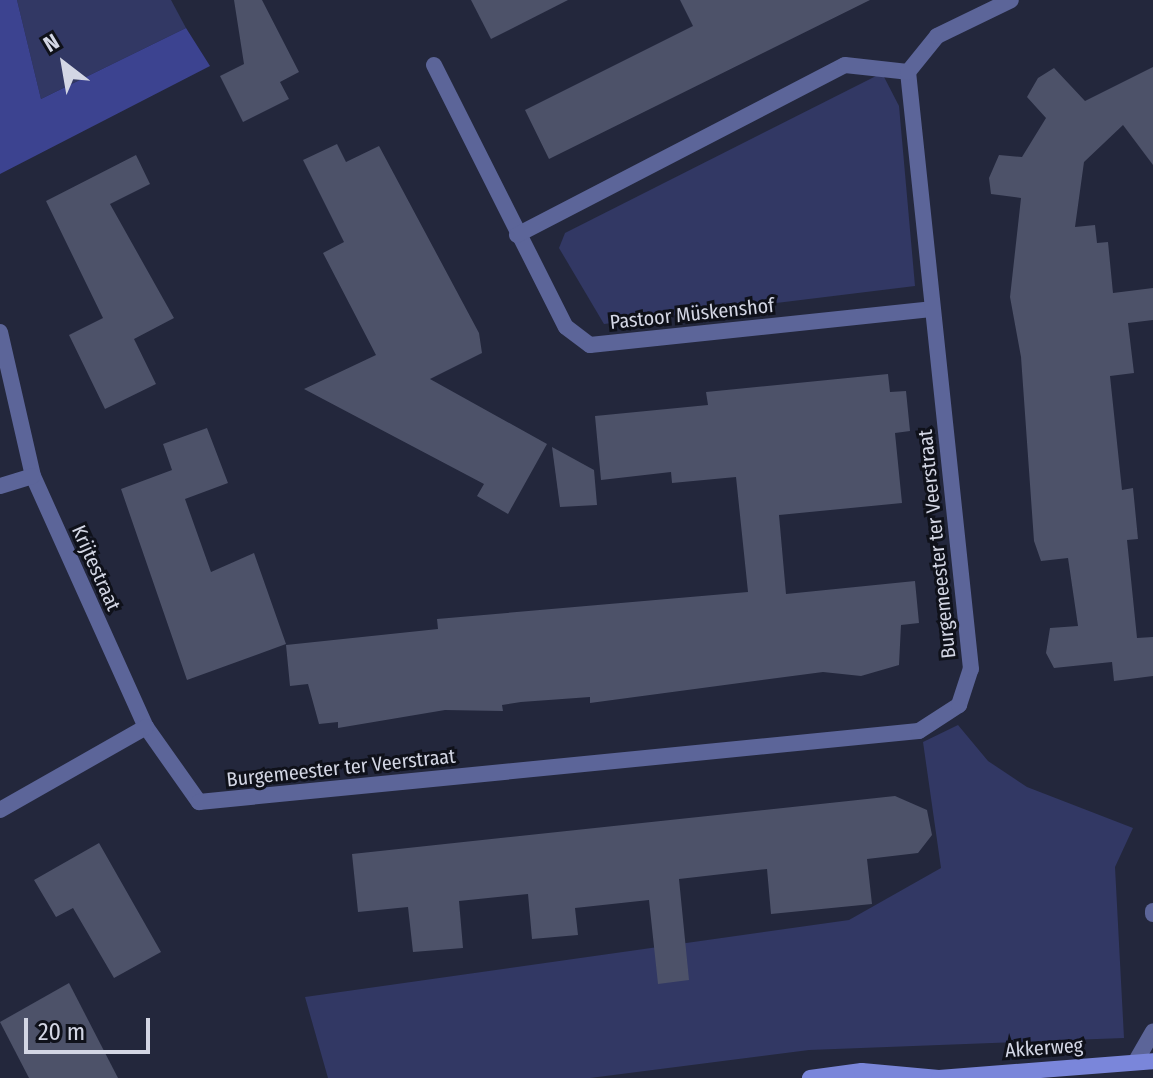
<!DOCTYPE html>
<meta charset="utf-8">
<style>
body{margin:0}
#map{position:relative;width:1153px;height:1078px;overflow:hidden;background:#23273c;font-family:"Fira Sans Condensed",sans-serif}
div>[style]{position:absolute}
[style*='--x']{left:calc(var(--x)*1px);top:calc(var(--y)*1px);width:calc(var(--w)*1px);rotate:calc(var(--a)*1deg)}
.green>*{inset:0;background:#323864}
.forest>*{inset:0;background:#3c4390}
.building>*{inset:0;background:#4d5269}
.service>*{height:16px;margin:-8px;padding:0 8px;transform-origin:8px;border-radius:8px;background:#5c6599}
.minor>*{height:16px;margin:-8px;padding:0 8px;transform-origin:8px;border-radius:8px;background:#5c6599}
.secondary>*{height:16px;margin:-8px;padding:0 8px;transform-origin:8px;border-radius:8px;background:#7a86da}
span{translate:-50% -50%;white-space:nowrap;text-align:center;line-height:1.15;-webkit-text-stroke:6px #0f111a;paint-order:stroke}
.street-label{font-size:20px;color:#d3d6e4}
.north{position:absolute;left:24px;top:24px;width:80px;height:80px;-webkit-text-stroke:6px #0f111a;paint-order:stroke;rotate:329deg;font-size:22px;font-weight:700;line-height:32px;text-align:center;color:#d3d6e4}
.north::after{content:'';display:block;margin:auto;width:28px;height:36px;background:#d3d6e4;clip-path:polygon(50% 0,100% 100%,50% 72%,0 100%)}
.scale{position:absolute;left:24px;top:1018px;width:126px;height:36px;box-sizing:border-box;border:4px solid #d3d6e4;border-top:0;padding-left:10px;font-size:24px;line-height:28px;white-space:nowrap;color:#d3d6e4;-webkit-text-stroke:6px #0f111a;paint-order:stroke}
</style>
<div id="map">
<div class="green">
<div style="clip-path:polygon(17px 0,171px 0,186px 28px,41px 99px)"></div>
<div style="clip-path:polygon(882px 73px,899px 106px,915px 286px,604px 324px,559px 248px,565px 233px)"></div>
<div style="clip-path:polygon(958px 725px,988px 761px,1027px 787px,1133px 828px,1115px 867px,1124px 1038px,809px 1050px,590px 1078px,328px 1078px,305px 997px,849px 920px,941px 868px,923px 742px)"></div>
</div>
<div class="forest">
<div style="clip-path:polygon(0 0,17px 0,41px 99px,186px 28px,210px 66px,0 174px)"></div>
</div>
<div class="building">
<div style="clip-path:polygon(234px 0,262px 0,299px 72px,280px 82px,289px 99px,243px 122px,220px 76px,244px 64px)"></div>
<div style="clip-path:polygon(471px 0,568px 0,491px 39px)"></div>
<div style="clip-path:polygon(680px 0,870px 0,549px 159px,525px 110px,693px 26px)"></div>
<div style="clip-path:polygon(1153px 67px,1153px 165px,1123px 125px,1084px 162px,1075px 227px,1095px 225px,1097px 243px,1108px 242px,1113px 293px,1153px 288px,1153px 320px,1128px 323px,1134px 373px,1110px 376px,1122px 490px,1133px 488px,1138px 539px,1127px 540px,1137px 638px,1153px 637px,1153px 676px,1114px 681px,1112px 662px,1054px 668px,1046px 653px,1050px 628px,1078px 626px,1068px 558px,1041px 561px,1034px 541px,1021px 357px,1010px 297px,1021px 198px,991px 194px,989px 178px,999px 155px,1022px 157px,1046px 118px,1027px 97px,1038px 78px,1054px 68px,1085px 101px)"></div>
<div style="clip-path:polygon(337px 144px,346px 162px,379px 146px,479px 333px,482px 353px,430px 379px,547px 444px,508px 514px,477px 496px,484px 484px,304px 389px,376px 355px,323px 253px,344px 242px,303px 160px)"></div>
<div style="clip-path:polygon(136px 155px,150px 184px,110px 204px,174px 318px,134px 339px,156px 384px,105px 409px,69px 335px,103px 318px,46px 201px)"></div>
<div style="clip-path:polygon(888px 374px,890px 392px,906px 391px,910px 431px,895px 433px,902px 503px,779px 515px,786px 594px,915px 581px,919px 623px,901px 625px,899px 665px,861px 676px,823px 672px,590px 703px,590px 697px,521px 702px,502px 705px,503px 711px,445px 710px,338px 728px,338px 722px,319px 724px,308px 684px,290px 686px,286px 645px,438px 629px,437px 619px,748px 592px,736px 477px,672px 483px,671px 472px,601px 480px,595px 416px,708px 405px,706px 392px)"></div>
<div style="clip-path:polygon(207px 428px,228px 483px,185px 499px,211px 572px,254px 553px,286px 644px,187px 680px,121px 489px,172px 470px,163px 444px)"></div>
<div style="clip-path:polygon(552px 447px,594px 470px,597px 505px,560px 507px)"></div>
<div style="clip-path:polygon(895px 796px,927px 810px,932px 835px,918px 853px,867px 859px,872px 904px,771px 914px,767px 869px,679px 879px,689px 980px,658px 984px,649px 900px,575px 908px,578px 935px,532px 939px,528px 894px,459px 901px,463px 948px,413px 952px,408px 907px,358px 912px,352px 854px)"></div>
<div style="clip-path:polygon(99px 843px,161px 952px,114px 978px,73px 908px,56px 917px,34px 880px)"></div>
<div style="clip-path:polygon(69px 983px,118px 1078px,29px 1078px,0 1022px)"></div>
</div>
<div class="service">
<div style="--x:1153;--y:911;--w:3;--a:90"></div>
<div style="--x:1136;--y:1061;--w:34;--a:-60"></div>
</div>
<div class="minor">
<div style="--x:434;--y:65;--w:293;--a:63.3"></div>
<div style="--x:566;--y:327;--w:30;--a:37"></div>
<div style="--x:590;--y:345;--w:343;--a:-6"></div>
<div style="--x:517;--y:235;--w:369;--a:-27.4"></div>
<div style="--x:845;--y:65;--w:63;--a:6.3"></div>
<div style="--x:0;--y:332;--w:148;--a:77.1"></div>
<div style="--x:33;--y:476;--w:275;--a:65.8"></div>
<div style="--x:146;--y:727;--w:92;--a:54.8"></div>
<div style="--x:199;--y:802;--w:723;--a:-5.63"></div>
<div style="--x:919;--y:731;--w:48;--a:-33"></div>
<div style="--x:959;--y:705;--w:38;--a:-72"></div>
<div style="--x:971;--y:669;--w:600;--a:-96.02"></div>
<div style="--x:908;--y:72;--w:46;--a:-51.1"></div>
<div style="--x:937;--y:36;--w:82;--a:-25.9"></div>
<div style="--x:0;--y:486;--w:34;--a:-17"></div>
<div style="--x:0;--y:810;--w:168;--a:-29.6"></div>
</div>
<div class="secondary">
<div style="--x:810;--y:1078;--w:52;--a:-7.7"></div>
<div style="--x:862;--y:1071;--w:77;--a:5.2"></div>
<div style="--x:939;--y:1078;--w:215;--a:-4.5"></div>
</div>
<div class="street-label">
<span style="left:692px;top:314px;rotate:-6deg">Pastoor Müskenshof</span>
<span style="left:937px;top:544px;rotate:-96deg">Burgemeester ter Veerstraat</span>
<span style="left:96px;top:568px;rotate:66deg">Krijtestraat</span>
<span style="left:341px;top:768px;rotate:-6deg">Burgemeester ter Veerstraat</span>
<span style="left:1044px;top:1048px;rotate:-4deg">Akkerweg</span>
</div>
<div class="north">N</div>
<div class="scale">20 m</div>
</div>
